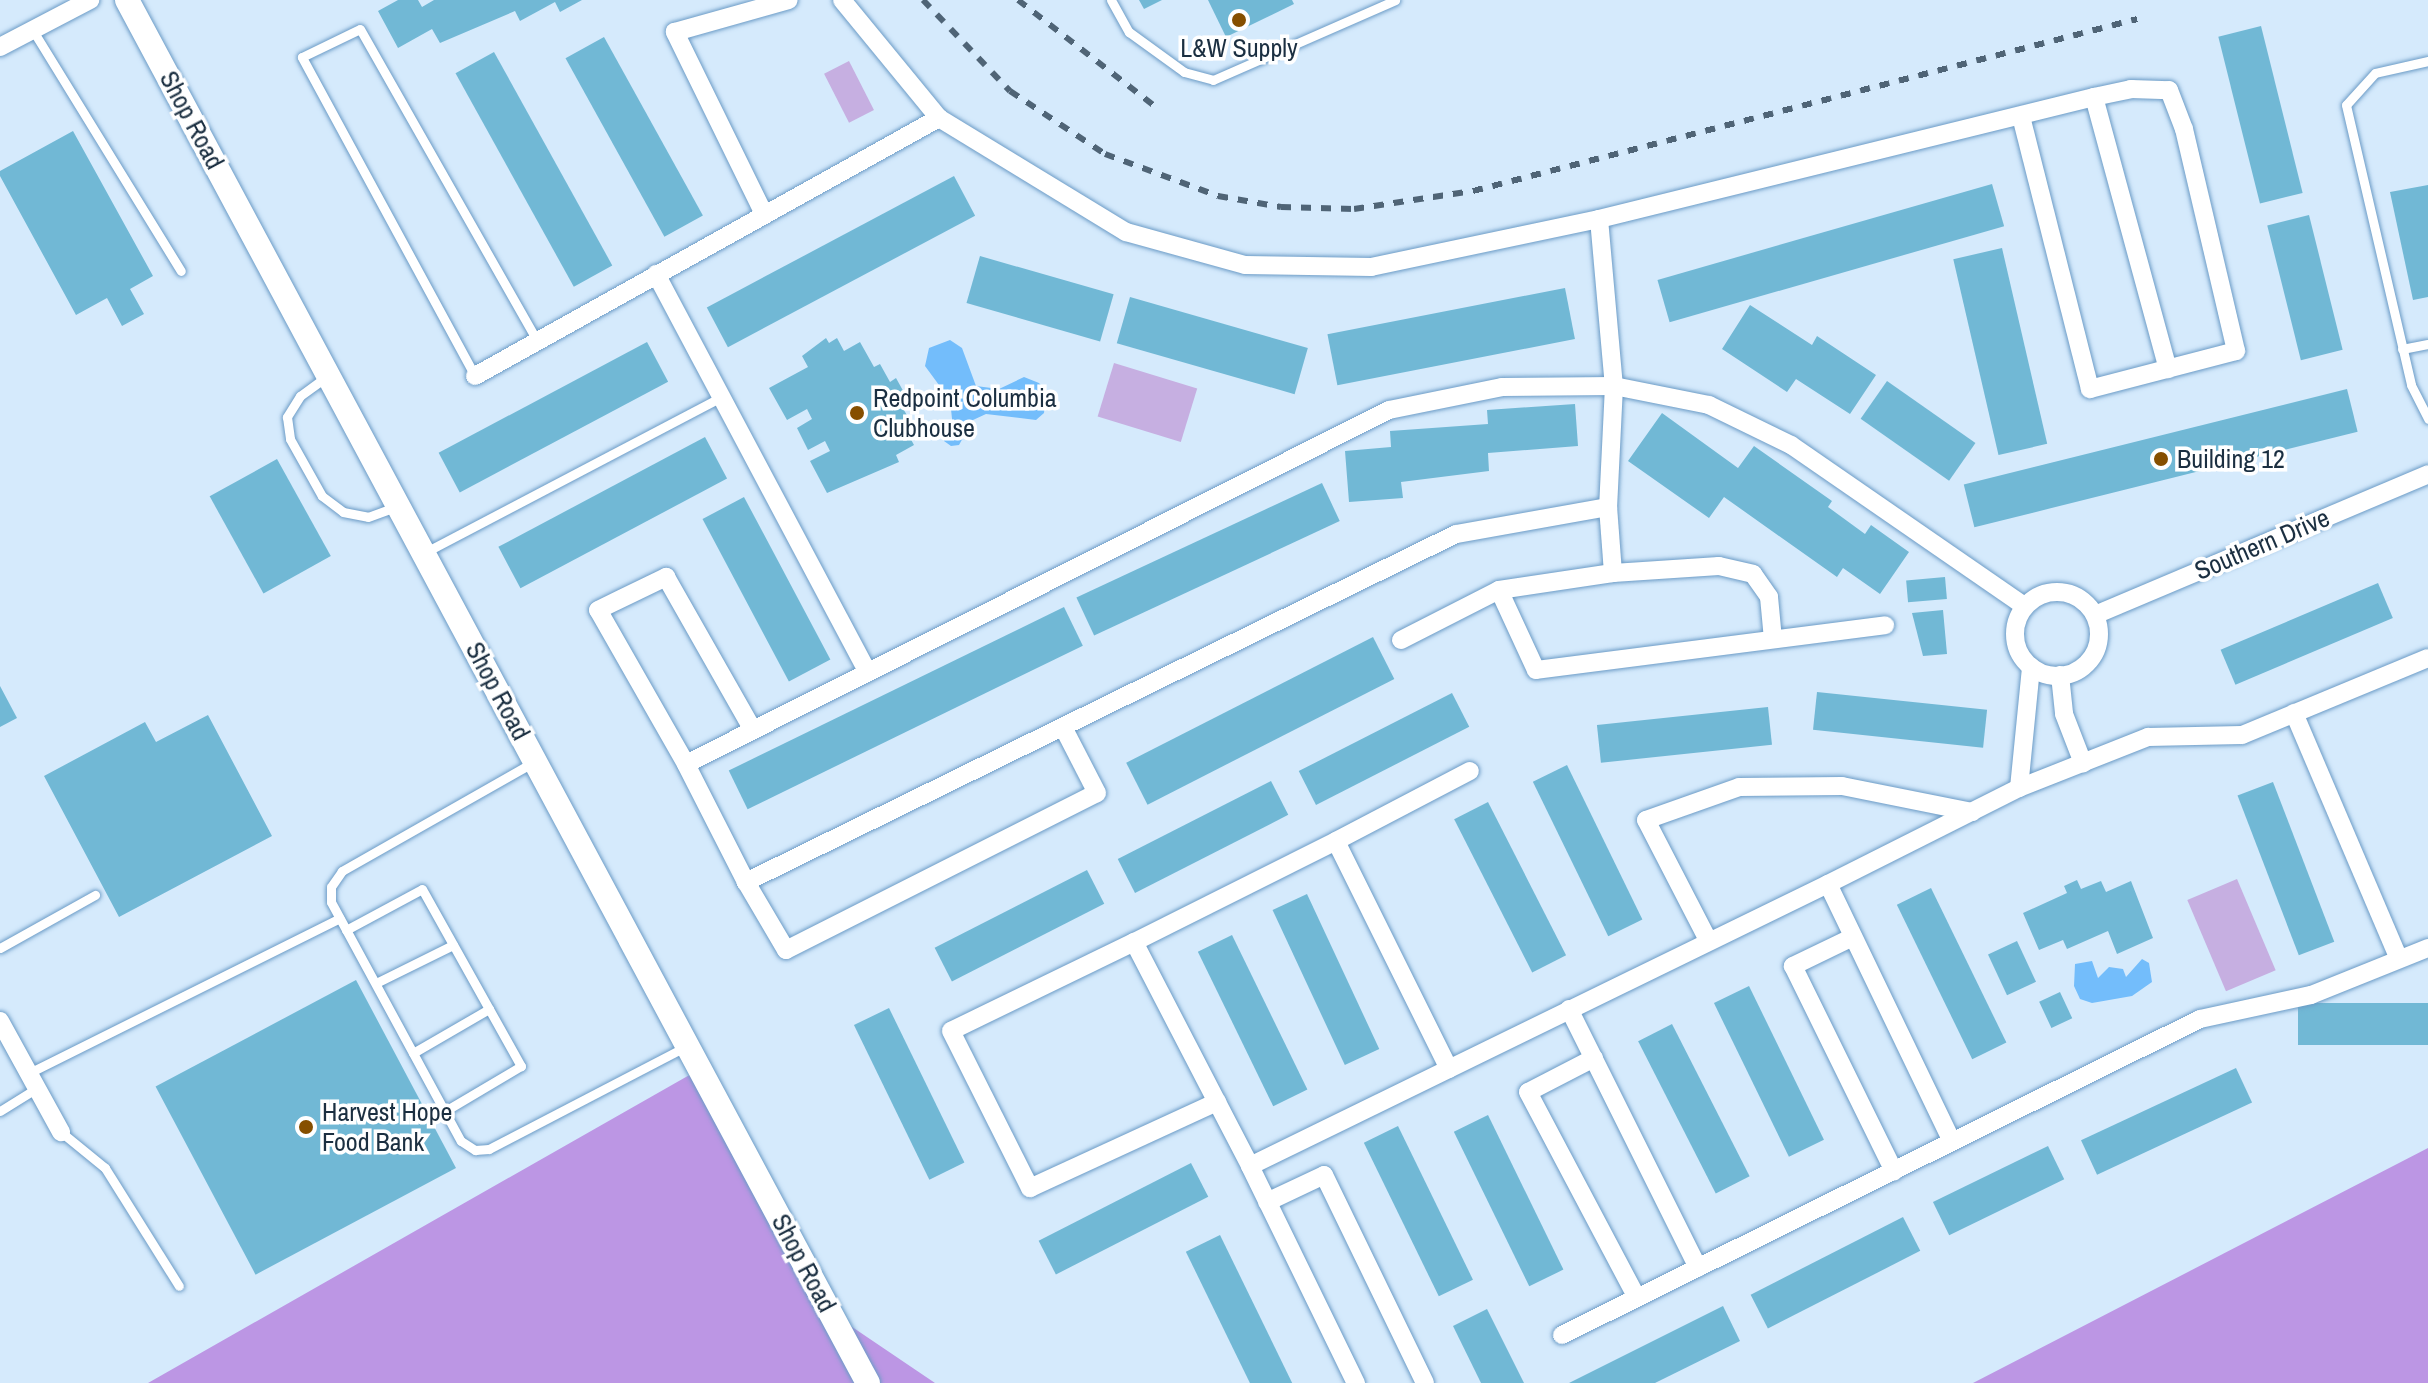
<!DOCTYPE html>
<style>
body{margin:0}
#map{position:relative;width:2428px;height:1383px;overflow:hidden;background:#d5eafc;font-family:"Archivo Narrow",sans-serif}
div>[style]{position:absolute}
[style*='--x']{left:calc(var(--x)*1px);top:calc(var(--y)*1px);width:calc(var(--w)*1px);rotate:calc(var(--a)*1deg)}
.green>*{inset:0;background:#c6afe1;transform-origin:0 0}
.forest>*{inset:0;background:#bc96e4}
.water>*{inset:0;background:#73bdfb}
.building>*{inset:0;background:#71b8d5;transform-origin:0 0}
.roads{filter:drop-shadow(0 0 2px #6b9bc6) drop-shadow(0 0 2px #6b9bc6)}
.service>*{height:9px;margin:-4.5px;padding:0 4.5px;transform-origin:4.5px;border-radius:4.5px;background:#fff}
.minor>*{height:18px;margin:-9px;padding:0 9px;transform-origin:9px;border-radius:9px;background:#fff}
.minor>.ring{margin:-9px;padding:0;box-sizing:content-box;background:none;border:18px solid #fff;border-radius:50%}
.tertiary>*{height:24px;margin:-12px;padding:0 12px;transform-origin:12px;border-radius:12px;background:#fff}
.rail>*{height:6px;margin-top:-3px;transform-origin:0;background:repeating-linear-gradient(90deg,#4f6476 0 10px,transparent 0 20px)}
.dots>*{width:22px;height:22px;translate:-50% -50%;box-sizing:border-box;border:4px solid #fff;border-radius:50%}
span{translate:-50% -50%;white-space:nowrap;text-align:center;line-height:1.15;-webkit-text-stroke:7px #fff;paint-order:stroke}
.poi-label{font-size:26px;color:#1b2f41}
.left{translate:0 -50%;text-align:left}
.street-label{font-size:26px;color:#1b2f41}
</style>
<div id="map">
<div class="green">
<div style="left:849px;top:61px;width:55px;height:28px;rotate:63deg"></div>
<div style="left:1114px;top:363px;width:87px;height:56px;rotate:17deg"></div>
<div style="left:2237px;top:879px;width:99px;height:54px;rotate:67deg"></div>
</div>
<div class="forest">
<div style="clip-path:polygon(700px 1069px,830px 1312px,935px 1383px,148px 1383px)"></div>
<div style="clip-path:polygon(2428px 1148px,2428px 1383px,1973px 1383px)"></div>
</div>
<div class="water">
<div style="clip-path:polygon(950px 340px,962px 348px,976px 386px,999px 389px,1024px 377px,1039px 383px,1046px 391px,1044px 413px,1036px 420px,986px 414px,973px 420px,959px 445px,951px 446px,944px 441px,953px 428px,950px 400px,925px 366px,929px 348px)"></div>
<div style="clip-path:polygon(2142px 959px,2149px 963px,2152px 982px,2132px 996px,2092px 1003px,2080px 999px,2074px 986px,2075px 964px,2092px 961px,2098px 978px,2109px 967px,2123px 969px,2126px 977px)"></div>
</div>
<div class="building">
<div style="clip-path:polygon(398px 0,418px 0,422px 7px,434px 0,582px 0,560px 12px,555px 2px,520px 21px,515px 11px,440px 43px,432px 29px,398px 48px,378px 11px)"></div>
<div style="clip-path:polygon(1139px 0,1162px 0,1144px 9px)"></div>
<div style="clip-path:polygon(1208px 0,1292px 0,1294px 4px,1226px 37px)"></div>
<div style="left:2261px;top:26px;width:172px;height:44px;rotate:76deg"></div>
<div style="left:604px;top:37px;width:204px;height:44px;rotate:61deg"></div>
<div style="left:494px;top:52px;width:244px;height:44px;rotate:61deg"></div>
<div style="clip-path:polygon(73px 131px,153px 276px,130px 289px,144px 314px,122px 326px,107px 298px,76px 315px,0 176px,0 171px)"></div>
<div style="left:954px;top:176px;width:45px;height:280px;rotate:62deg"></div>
<div style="left:1992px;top:184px;width:44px;height:348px;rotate:74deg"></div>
<div style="clip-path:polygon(2428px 185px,2428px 297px,2413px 300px,2390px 192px)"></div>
<div style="left:2309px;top:215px;width:139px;height:43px;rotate:76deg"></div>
<div style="left:2002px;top:248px;width:201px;height:50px;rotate:77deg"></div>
<div style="left:980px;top:256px;width:139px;height:49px;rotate:16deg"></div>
<div style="left:1565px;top:288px;width:52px;height:242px;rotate:79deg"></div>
<div style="left:1130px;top:297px;width:185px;height:48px;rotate:16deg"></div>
<div style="clip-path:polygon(1750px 305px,1812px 345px,1817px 336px,1876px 375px,1850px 414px,1796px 379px,1787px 392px,1722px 349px)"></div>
<div style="clip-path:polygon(826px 338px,829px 343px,837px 338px,844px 351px,860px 342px,874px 367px,880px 364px,890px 382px,896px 378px,906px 396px,898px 400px,908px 417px,901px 421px,914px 445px,896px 455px,899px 462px,827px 493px,810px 461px,830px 451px,825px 441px,808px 450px,797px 428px,812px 419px,807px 409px,787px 420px,769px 388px,808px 367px,802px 356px)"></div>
<div style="left:647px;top:342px;width:45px;height:236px;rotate:62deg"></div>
<div style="left:1887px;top:381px;width:108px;height:46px;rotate:35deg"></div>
<div style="left:2347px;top:389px;width:44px;height:395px;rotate:76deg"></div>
<div style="clip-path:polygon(1575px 404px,1578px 446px,1488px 453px,1489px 471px,1401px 482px,1403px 498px,1349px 502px,1345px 451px,1391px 447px,1390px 431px,1488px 424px,1487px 410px)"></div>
<div style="clip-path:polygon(1662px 413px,1738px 468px,1754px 446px,1832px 501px,1828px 507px,1865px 534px,1871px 525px,1909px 552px,1880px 594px,1843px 568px,1837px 577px,1724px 497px,1709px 518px,1628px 461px)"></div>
<div style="left:705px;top:437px;width:47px;height:234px;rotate:62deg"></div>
<div style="left:277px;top:459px;width:111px;height:77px;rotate:61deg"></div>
<div style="left:1322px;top:483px;width:42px;height:271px;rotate:65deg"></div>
<div style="left:744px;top:497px;width:184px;height:47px;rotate:62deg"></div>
<div style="left:1945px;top:577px;width:22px;height:39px;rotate:85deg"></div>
<div style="left:2378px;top:583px;width:38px;height:171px;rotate:67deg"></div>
<div style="left:1064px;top:607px;width:43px;height:373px;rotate:64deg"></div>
<div style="clip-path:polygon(1943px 610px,1947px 654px,1923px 656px,1912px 613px)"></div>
<div style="left:1373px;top:637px;width:47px;height:277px;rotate:63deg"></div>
<div style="clip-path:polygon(0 686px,17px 718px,0 727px)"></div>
<div style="left:1817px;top:692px;width:171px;height:38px;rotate:6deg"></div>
<div style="left:1452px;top:693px;width:38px;height:172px;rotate:63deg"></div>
<div style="left:1768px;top:707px;width:38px;height:172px;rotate:84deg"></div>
<div style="clip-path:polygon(208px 715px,272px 836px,119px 917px,44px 776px,145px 722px,156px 742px)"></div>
<div style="left:1567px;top:765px;width:172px;height:38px;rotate:64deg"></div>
<div style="left:1271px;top:781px;width:38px;height:172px;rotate:63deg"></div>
<div style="left:2273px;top:782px;width:171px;height:38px;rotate:69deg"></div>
<div style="left:1488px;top:802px;width:172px;height:38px;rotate:63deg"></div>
<div style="left:1087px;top:870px;width:38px;height:171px;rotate:63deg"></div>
<div style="clip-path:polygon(2077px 880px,2081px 889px,2101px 881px,2106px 892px,2131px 881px,2153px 938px,2117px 954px,2108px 931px,2067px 949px,2063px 940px,2039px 950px,2023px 913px,2067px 893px,2064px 886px)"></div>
<div style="left:1931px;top:888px;width:172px;height:38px;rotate:64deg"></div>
<div style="left:1307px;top:894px;width:171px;height:38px;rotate:65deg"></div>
<div style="left:1232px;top:935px;width:172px;height:38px;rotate:64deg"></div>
<div style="left:2017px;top:941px;width:45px;height:32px;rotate:65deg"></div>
<div style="left:356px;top:980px;width:213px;height:227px;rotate:62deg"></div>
<div style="left:1749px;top:986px;width:171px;height:39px;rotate:64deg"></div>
<div style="left:2060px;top:992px;width:29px;height:23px;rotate:65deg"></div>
<div style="left:2428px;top:1003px;width:42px;height:130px;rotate:90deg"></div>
<div style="left:889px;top:1008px;width:172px;height:39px;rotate:64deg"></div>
<div style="left:1672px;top:1024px;width:171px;height:38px;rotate:63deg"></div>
<div style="left:2236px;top:1068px;width:38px;height:171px;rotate:65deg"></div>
<div style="left:1488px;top:1115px;width:172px;height:38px;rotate:64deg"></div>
<div style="left:1398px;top:1126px;width:171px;height:38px;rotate:64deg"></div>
<div style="left:2048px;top:1146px;width:37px;height:128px;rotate:64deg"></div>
<div style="left:1191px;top:1163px;width:38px;height:171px;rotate:63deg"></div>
<div style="left:1903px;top:1217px;width:38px;height:171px;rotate:63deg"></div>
<div style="left:1220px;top:1235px;width:165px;height:38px;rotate:64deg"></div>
<div style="clip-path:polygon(1723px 1306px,1740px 1341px,1655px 1383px,1569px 1383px)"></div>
<div style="clip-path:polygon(1487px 1309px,1524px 1383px,1481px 1383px,1453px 1326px)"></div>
</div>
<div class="roads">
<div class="service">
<div style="--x:1111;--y:0;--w:37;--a:61"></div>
<div style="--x:1129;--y:32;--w:68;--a:36"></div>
<div style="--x:1184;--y:72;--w:30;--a:15"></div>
<div style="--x:1213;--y:80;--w:199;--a:-23.7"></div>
<div style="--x:32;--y:29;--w:284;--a:58.4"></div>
<div style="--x:2428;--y:61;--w:54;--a:167.2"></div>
<div style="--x:2375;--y:73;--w:43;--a:132.2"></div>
<div style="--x:2346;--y:105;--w:287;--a:76.9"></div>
<div style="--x:2411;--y:385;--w:38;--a:63"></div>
<div style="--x:2402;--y:349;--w:26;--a:-11"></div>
<div style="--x:475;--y:376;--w:363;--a:-118.5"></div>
<div style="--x:302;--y:57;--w:64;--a:-25.8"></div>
<div style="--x:360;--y:29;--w:359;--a:60.4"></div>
<div style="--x:326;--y:377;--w:32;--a:144"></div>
<div style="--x:300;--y:396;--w:25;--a:122"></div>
<div style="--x:287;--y:417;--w:22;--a:82"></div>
<div style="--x:290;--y:439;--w:65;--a:60.7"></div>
<div style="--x:322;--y:496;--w:26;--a:37"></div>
<div style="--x:343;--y:512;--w:25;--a:11"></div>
<div style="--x:368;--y:517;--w:29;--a:-20"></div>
<div style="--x:424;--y:553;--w:335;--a:-27.7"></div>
<div style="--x:532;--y:763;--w:219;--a:150.4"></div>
<div style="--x:342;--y:871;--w:19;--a:125"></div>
<div style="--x:331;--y:887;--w:15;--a:90"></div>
<div style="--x:331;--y:902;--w:272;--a:61.5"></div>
<div style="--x:461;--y:1141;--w:17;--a:33"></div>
<div style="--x:475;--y:1150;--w:14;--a:-4"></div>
<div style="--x:489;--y:1149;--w:221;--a:-27.5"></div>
<div style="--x:346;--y:930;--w:86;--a:-28.3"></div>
<div style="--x:422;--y:889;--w:203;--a:60.8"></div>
<div style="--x:521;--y:1066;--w:88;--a:149.4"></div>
<div style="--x:0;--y:948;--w:109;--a:-29.2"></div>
<div style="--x:376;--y:983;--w:86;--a:-26.3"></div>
<div style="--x:413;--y:1053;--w:88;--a:-30.1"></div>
<div style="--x:29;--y:1073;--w:347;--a:-26.5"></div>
<div style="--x:0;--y:1111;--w:44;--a:-31.9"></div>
<div style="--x:61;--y:1132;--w:57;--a:39.3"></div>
<div style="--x:105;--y:1168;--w:139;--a:57.9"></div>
</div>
<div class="minor">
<div style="--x:842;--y:0;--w:153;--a:50.6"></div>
<div style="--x:0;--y:47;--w:102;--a:-27.6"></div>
<div style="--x:2094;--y:97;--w:282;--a:74.8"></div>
<div style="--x:764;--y:214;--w:203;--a:-116.1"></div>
<div style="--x:675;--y:32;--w:118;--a:-15.7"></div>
<div style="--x:1599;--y:219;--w:510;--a:-13.85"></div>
<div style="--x:2094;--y:97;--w:38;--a:-12"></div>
<div style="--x:2131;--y:89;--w:38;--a:2"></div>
<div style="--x:2169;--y:90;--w:42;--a:69"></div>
<div style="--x:2184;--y:129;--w:228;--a:76.8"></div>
<div style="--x:2236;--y:351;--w:151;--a:165.4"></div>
<div style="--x:2090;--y:389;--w:281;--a:-104.2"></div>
<div style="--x:656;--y:274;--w:451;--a:62"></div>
<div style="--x:475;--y:376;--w:531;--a:-29.08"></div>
<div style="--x:939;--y:118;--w:219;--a:31.4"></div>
<div style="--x:1126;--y:232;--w:123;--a:15.5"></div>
<div style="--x:1245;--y:265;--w:126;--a:0.9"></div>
<div style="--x:1371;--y:267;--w:233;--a:-11.9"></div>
<div style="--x:1599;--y:219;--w:168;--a:84.9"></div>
<div style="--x:1614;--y:386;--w:121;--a:92.8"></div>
<div style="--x:1608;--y:507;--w:154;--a:169.9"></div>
<div style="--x:1456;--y:534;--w:791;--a:153.89"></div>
<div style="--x:746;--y:882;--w:132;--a:-117"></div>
<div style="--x:686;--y:764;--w:787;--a:-26.73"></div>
<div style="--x:1389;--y:410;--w:115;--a:-11.5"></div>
<div style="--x:1502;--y:387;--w:112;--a:-0.5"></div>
<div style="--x:1614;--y:386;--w:97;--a:11.3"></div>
<div style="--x:1709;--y:405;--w:91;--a:26"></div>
<div style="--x:1791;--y:445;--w:283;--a:34.6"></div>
<div style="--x:1613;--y:573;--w:106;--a:-3.8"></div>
<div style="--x:1719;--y:566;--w:35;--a:13"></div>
<div style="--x:1753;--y:574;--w:28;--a:55"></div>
<div style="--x:1769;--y:597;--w:42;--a:84.6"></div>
<div style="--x:1499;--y:590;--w:88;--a:65.2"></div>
<div style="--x:1536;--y:670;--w:352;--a:-7.3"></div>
<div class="ring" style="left:2015px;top:592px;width:66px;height:66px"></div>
<div style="--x:2095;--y:615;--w:362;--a:-22.9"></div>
<div style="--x:1401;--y:640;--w:110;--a:-27"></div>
<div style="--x:1499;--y:590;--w:115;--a:-8.5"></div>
<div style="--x:1613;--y:573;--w:66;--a:-94.3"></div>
<div style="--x:2060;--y:675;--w:39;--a:84"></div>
<div style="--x:2064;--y:714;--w:53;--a:68.8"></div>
<div style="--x:2294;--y:713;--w:267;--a:66.9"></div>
<div style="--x:686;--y:764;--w:177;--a:-119.7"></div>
<div style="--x:598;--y:610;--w:76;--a:-25.9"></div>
<div style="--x:666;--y:577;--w:176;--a:60.4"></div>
<div style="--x:2019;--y:788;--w:122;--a:-84.3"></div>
<div style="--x:1336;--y:841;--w:151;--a:-27.6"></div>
<div style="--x:746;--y:882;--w:79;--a:59.5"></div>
<div style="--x:786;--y:950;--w:348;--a:-26.8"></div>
<div style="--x:1097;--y:793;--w:74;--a:-117.3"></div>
<div style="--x:1828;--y:884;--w:286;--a:64.3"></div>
<div style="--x:1853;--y:937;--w:67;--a:154.2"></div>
<div style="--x:1793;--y:966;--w:229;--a:63.8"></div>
<div style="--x:1708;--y:940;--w:135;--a:-117.3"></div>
<div style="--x:1646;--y:820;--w:99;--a:-19.5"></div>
<div style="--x:1739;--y:787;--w:103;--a:-0.6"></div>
<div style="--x:1842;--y:786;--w:133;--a:11.3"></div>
<div style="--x:1134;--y:942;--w:203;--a:154.1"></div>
<div style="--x:951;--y:1031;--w:176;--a:63.3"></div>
<div style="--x:1030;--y:1188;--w:206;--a:-24.7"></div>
<div style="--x:1569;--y:1009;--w:289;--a:63.5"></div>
<div style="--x:0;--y:1021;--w:127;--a:61.2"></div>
<div style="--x:1594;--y:1058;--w:74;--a:152.7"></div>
<div style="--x:1528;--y:1092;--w:233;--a:62.1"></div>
<div style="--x:1449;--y:1069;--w:254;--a:-116.4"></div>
<div style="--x:1336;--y:841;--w:226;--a:153.4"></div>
<div style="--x:1134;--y:942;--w:252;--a:62.6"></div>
<div style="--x:1250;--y:1166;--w:643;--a:-26.01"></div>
<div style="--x:1828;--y:884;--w:214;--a:-26.7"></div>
<div style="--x:2019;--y:788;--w:139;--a:-21.6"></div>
<div style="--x:2148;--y:737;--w:94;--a:-1.2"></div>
<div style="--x:2242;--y:735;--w:201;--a:-22.5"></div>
<div style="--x:1250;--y:1166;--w:242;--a:64"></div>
<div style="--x:1267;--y:1202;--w:63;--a:-25.3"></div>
<div style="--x:1324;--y:1175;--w:231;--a:64.1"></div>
<div style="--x:1562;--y:1335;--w:712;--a:-26.35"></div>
<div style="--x:2200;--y:1019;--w:114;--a:-12.2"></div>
<div style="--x:2311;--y:995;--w:126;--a:-21.9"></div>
</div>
<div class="tertiary">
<div style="--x:127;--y:0;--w:1569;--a:61.82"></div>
</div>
</div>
<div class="rail">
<div style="--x:923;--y:0;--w:126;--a:46.3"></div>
<div style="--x:1010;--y:91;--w:114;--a:33.6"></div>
<div style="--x:1105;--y:154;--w:121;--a:20.4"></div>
<div style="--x:1218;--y:196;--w:64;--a:9.9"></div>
<div style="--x:1281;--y:207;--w:73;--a:1.6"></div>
<div style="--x:1354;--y:209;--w:120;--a:-8.6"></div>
<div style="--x:1473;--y:191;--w:686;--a:-14.52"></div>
<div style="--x:1018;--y:0;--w:175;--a:37.8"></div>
</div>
<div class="dots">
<div style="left:1239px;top:20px;background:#864f00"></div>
<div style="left:857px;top:413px;background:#864f00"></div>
<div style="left:2161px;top:459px;background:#864f00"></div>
<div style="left:306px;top:1127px;background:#864f00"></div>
</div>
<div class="poi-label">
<span style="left:1239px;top:48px">L&amp;W Supply</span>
<span class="left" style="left:873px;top:413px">Redpoint Columbia<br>Clubhouse</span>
<span class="left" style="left:2177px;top:459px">Building 12</span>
<span class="left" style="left:322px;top:1127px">Harvest Hope<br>Food Bank</span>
</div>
<div class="street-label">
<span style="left:192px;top:120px;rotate:62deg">Shop Road</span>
<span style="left:2262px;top:544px;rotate:-23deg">Southern Drive</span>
<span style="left:498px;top:691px;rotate:62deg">Shop Road</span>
<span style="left:804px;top:1263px;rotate:62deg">Shop Road</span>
</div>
</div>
